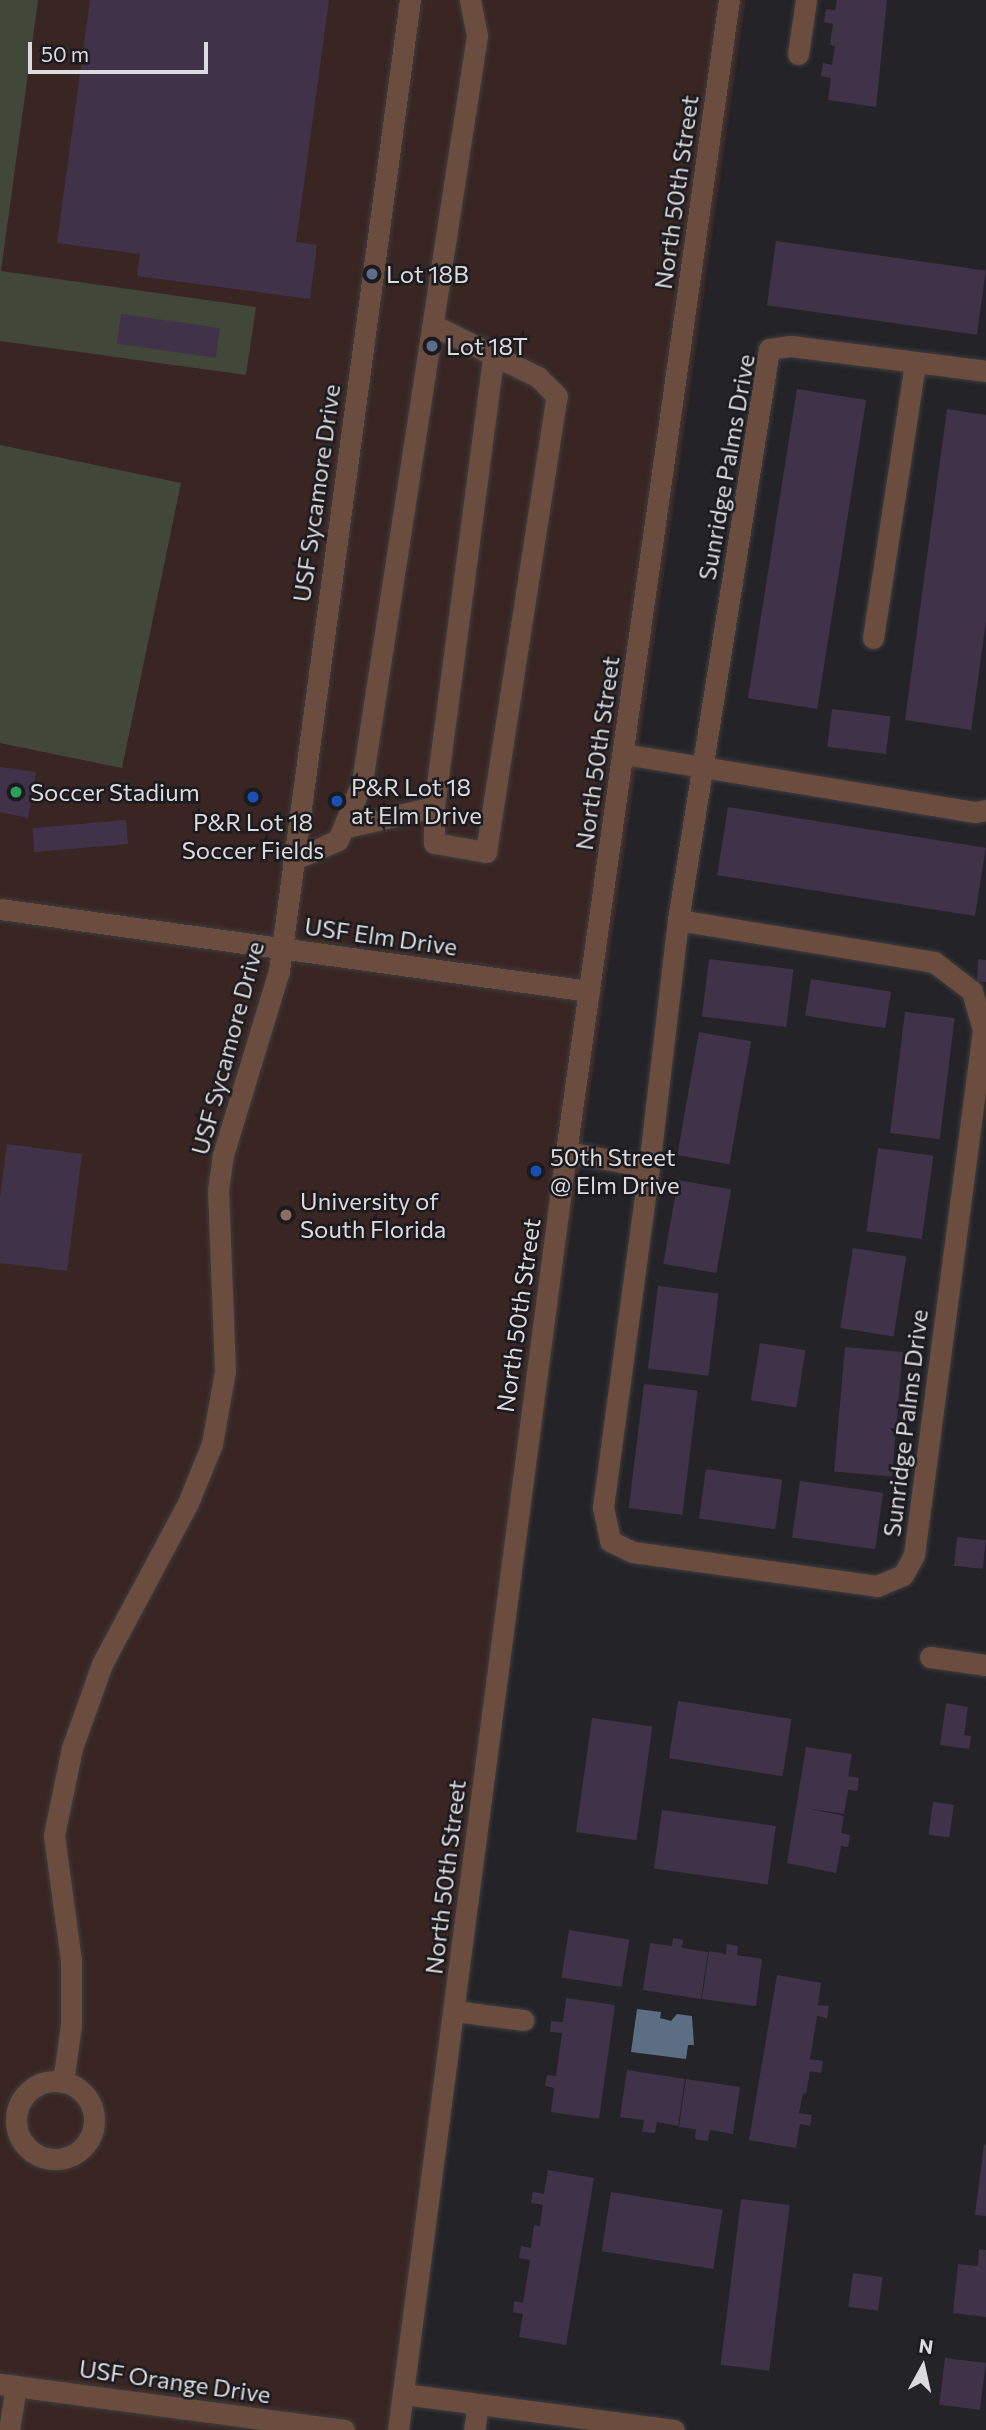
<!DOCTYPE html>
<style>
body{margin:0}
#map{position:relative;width:986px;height:2430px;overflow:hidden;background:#242327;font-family:Commissioner,sans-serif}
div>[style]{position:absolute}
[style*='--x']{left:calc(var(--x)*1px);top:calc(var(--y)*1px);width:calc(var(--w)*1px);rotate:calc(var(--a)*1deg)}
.education>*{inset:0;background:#392622}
.green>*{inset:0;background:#424839}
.water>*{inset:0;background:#5c6e84}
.building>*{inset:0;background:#403349;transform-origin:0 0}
.roads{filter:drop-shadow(0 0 2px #3e3d40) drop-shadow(0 0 2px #3e3d40)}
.minor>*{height:21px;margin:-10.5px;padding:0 10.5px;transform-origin:10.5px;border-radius:10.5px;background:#6b4d3f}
.minor>.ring{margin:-10.5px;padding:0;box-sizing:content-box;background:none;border:21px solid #6b4d3f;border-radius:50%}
.dots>*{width:19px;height:19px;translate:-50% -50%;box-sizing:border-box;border:4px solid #1b1a1e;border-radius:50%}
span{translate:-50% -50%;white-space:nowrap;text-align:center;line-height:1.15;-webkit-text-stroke:5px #1b1a1e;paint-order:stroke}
.street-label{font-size:24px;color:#dbdadd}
.poi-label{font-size:24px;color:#dbdadd}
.left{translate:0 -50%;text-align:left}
.north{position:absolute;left:888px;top:2332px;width:70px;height:70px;-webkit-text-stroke:5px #1b1a1e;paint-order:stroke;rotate:8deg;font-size:19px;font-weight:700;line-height:28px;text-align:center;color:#dbdadd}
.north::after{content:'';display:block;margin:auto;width:24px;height:32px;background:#dbdadd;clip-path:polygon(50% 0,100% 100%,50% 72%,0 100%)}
.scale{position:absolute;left:28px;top:42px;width:180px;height:32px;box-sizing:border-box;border:4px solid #dbdadd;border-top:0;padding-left:9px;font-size:21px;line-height:24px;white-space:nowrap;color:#dbdadd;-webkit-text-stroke:5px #1b1a1e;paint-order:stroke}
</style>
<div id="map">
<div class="education">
<div style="clip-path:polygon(0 0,746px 0,400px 2430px,0 2430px)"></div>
</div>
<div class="green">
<div style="clip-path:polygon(0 0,38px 0,1px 271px,256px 307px,246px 375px,0 341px)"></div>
<div style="clip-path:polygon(0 445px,181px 483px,122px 768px,0 743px)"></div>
</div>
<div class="water">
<div style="clip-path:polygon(637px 2009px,661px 2012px,660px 2018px,671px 2021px,677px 2014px,692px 2016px,694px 2045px,688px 2045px,686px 2059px,631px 2052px)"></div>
</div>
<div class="building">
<div style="clip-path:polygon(90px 0,329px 0,296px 242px,317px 245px,310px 299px,137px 276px,140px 254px,57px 243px)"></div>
<div style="clip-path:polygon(837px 0,887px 0,876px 107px,828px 100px,831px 78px,821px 76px,823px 63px,832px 65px,835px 46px,830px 45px,833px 24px,824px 22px,826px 9px,835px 10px)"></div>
<div style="left:776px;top:241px;width:212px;height:65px;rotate:8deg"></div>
<div style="left:121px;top:314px;width:100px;height:30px;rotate:8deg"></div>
<div style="left:797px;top:389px;width:70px;height:313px;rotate:9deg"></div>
<div style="clip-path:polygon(947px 409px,986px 415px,986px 621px,971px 730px,905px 720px)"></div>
<div style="left:832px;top:709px;width:59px;height:38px;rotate:7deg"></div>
<div style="clip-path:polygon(0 767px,36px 772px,28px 818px,0 812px)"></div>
<div style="left:728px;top:807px;width:261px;height:69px;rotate:9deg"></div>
<div style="left:126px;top:820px;width:24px;height:94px;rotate:85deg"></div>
<div style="left:709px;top:959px;width:85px;height:58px;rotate:7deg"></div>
<div style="clip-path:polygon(978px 959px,986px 960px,986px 982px,977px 981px)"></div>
<div style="left:811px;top:979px;width:81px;height:37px;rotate:9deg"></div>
<div style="left:905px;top:1012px;width:50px;height:122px;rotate:7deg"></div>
<div style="left:699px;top:1032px;width:53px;height:125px;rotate:10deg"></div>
<div style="clip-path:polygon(7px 1144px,82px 1154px,67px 1271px,0 1263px,0 1197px)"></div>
<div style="left:878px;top:1148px;width:56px;height:84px;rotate:8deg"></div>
<div style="left:678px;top:1180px;width:54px;height:85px;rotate:10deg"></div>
<div style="left:853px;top:1248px;width:54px;height:81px;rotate:9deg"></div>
<div style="left:658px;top:1286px;width:61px;height:83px;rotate:7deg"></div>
<div style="left:760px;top:1343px;width:46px;height:58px;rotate:9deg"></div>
<div style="left:845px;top:1347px;width:58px;height:125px;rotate:5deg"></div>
<div style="left:644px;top:1384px;width:54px;height:125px;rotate:7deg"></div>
<div style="left:706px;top:1469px;width:77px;height:50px;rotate:8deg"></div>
<div style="left:800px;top:1481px;width:84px;height:57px;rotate:8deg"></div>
<div style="left:957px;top:1537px;width:29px;height:29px;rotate:6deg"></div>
<div style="left:678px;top:1701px;width:115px;height:58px;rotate:9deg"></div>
<div style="clip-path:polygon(946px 1703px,968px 1707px,964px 1735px,971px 1736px,969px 1749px,940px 1745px)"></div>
<div style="left:592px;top:1718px;width:61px;height:115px;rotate:8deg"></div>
<div style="clip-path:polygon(806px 1747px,852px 1754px,848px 1776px,859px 1778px,857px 1791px,848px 1790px,844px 1814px,806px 1808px,844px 1816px,841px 1833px,850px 1835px,848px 1847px,841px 1846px,836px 1873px,787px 1863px)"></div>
<div style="left:933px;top:1802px;width:21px;height:33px;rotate:8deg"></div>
<div style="left:662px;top:1810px;width:115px;height:59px;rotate:8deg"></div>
<div style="left:569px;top:1930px;width:61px;height:48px;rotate:9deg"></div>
<div style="clip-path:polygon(673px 1938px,683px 1940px,682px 1948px,708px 1952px,701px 1999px,643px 1990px,650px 1943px,672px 1946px)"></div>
<div style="clip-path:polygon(727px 1944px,738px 1946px,737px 1955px,762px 1959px,756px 2006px,702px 1999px,709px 1951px,726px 1954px)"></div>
<div style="clip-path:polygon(777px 1975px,821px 1983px,818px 2005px,829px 2006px,827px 2018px,817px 2016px,810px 2059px,823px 2061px,821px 2073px,810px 2071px,806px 2094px,803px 2093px,799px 2113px,812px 2115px,810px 2126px,800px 2124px,796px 2148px,749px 2140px)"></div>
<div style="clip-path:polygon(566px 1998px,615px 2005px,599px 2119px,551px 2112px,554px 2088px,545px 2086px,547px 2075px,556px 2076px,562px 2033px,550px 2032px,551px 2021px,563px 2022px)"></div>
<div style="clip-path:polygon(627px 2070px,685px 2079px,678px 2126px,657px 2122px,655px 2133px,642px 2132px,644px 2120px,620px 2117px)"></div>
<div style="clip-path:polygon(686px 2079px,740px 2087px,733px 2134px,710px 2130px,708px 2141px,695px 2139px,696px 2129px,679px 2127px)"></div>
<div style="clip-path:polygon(984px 2144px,986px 2145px,986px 2216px,975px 2215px)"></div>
<div style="clip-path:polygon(548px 2170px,594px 2178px,566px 2345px,519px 2337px,523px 2314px,513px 2312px,514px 2301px,523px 2303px,530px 2260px,519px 2258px,521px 2246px,531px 2248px,534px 2225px,540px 2226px,543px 2205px,531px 2203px,533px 2192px,544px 2194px)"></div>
<div style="left:611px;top:2192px;width:113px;height:60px;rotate:9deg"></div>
<div style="left:741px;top:2199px;width:49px;height:167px;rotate:7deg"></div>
<div style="clip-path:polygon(979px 2249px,986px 2250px,986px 2317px,953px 2313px,958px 2264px,978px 2266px)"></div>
<div style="left:853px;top:2273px;width:30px;height:34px;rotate:8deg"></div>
<div style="left:945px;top:2358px;width:41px;height:47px;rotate:7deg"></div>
</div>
<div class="roads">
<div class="minor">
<div style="--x:798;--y:54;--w:55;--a:-81.6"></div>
<div style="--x:873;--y:638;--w:279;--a:-81.3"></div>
<div style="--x:624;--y:754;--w:356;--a:9.4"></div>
<div style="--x:975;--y:812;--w:11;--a:-10"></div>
<div style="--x:434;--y:807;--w:454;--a:-82.5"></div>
<div style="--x:343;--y:828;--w:93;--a:-13"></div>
<div style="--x:434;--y:807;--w:36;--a:90"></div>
<div style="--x:434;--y:843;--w:53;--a:9.8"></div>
<div style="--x:486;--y:852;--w:461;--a:-81.2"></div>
<div style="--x:557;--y:396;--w:27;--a:-135"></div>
<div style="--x:538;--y:377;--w:117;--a:-153.7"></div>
<div style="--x:293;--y:860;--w:49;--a:-24"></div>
<div style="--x:338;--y:840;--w:63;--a:-67.5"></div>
<div style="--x:362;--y:782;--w:755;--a:-81.24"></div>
<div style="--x:477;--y:36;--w:37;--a:-101"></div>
<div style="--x:0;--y:909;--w:595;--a:7.93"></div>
<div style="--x:678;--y:920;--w:578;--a:-80.94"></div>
<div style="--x:769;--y:349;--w:22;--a:-8"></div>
<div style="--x:791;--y:346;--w:197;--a:7.3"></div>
<div style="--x:566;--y:1152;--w:84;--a:10.2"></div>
<div style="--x:649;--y:1167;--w:343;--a:97.7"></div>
<div style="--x:603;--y:1507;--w:35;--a:78"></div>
<div style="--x:610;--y:1541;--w:25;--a:26"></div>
<div style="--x:633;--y:1552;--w:246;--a:7.9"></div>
<div style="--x:877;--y:1586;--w:28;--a:-23"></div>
<div style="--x:903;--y:1575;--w:23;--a:-61"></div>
<div style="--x:914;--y:1555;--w:530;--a:-82.51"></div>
<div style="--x:983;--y:1030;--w:41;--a:-105.8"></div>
<div style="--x:972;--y:991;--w:48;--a:-142.7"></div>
<div style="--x:934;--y:962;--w:259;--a:-170.7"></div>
<div style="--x:678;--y:920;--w:249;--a:96.7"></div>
<div style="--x:930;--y:1657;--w:57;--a:8.1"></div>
<div style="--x:455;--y:2011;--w:69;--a:7.5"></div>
<div class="ring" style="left:16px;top:2081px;width:57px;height:57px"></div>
<div style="--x:63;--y:2082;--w:58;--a:-82"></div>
<div style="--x:71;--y:2025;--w:64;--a:-90"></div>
<div style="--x:71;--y:1961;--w:127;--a:-97.7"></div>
<div style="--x:54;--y:1835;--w:89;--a:-78.3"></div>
<div style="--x:72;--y:1748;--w:89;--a:-70.3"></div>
<div style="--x:102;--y:1664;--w:183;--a:-61.9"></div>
<div style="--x:188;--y:1503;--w:64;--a:-67.9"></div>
<div style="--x:212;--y:1444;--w:74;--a:-79.9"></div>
<div style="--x:225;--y:1371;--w:181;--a:-92.2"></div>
<div style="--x:218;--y:1190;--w:35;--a:-82"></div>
<div style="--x:223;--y:1155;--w:192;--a:-73.1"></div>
<div style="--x:279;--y:971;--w:980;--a:-82.32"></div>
<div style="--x:0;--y:2384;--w:347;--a:7.6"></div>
<div style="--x:404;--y:2394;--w:272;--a:7.6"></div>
<div style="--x:9;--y:2430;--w:45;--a:-81"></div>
<div style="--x:398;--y:2430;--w:1289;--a:-82.51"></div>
<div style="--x:566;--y:1152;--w:1163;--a:-81.95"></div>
<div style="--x:474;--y:2430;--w:26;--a:-81"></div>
</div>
</div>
<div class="dots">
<div style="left:372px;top:274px;background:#5c6f8a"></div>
<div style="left:432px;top:346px;background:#5c6f8a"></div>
<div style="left:16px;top:792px;background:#2e9e5b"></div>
<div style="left:253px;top:797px;background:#1a4fb4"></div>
<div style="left:337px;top:801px;background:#1a4fb4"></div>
<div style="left:536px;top:1171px;background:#1a4fb4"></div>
<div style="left:286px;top:1215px;background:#8d6e63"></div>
</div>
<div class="street-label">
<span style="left:676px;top:192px;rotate:-82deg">North 50th Street</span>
<span style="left:726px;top:467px;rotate:-80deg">Sunridge Palms Drive</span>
<span style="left:316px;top:493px;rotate:-82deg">USF Sycamore Drive</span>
<span style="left:597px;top:753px;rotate:-82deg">North 50th Street</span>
<span style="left:381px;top:936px;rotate:8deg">USF Elm Drive</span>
<span style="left:227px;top:1048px;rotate:-75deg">USF Sycamore Drive</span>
<span style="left:518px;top:1315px;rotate:-82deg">North 50th Street</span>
<span style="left:905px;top:1423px;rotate:-83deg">Sunridge Palms Drive</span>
<span style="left:445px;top:1877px;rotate:-83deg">North 50th Street</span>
<span style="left:175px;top:2381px;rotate:8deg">USF Orange Drive</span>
</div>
<div class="poi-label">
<span class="left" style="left:386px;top:274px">Lot 18B</span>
<span class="left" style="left:446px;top:346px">Lot 18T</span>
<span class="left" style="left:351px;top:801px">P&amp;R Lot 18<br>at Elm Drive</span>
<span class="left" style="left:30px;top:792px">Soccer Stadium</span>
<span style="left:253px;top:836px">P&amp;R Lot 18<br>Soccer Fields</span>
<span class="left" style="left:550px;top:1171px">50th Street<br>@ Elm Drive</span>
<span class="left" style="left:300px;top:1215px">University of<br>South Florida</span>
</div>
<div class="north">N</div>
<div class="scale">50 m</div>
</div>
